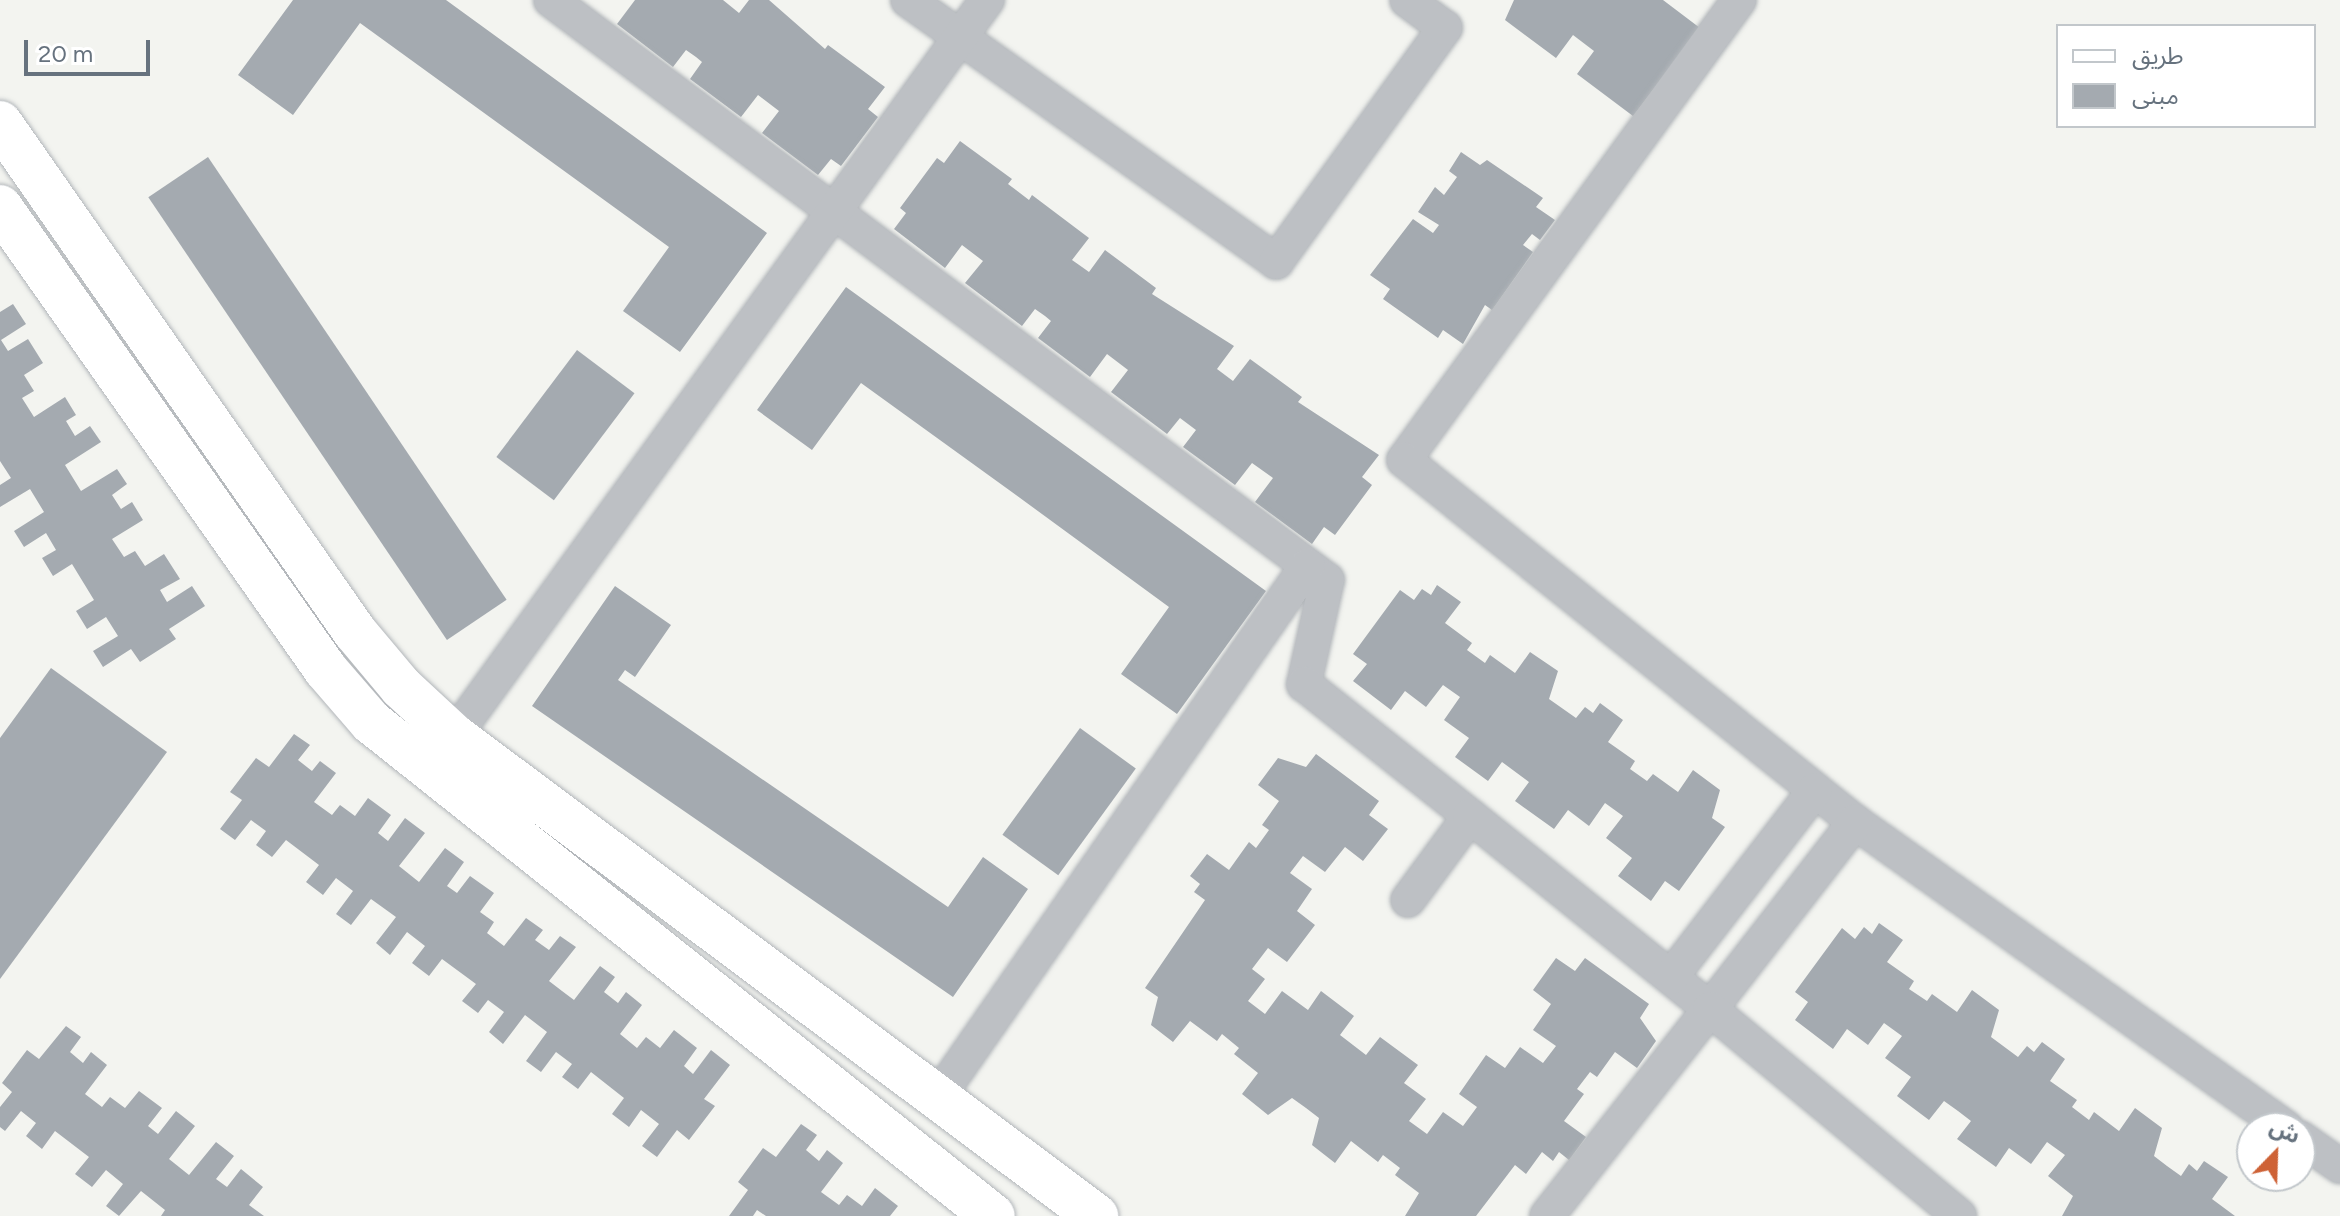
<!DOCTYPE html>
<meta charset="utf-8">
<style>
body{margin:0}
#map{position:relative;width:2340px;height:1216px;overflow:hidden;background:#f3f4f0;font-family:Figtree,"Noto Sans Arabic",sans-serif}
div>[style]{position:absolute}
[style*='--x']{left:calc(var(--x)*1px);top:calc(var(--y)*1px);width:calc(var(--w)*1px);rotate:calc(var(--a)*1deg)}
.building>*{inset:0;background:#a4aab0;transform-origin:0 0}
.roads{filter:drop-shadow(0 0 2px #b2b6ba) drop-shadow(0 0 2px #b2b6ba)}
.street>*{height:34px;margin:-17px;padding:0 17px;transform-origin:17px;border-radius:17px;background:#bdc0c4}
.secondary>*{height:44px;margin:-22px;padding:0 22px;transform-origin:22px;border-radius:22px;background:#fff}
span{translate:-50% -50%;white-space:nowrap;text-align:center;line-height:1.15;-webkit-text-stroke:8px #fff;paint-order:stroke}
.legend{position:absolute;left:2056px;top:24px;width:260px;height:104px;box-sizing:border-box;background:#fff;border:2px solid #c2c7cb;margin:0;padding:10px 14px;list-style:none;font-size:24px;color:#66727e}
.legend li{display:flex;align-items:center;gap:16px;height:40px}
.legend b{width:40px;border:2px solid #c2c7cb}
.north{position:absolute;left:2236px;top:1112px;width:80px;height:80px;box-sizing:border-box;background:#fff;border:2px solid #c2c7cb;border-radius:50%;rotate:23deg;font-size:22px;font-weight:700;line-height:32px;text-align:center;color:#66727e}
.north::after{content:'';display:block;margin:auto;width:28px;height:36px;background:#ce6236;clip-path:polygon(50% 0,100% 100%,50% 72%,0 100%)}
.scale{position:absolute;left:24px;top:40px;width:126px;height:36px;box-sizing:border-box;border:4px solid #66727e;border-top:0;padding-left:10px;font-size:24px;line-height:28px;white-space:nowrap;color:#66727e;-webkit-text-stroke:6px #fff;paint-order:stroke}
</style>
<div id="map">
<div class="building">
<div style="clip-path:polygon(293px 0,446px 0,767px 233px,680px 352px,623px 311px,669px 247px,360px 23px,293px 115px,238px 75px)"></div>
<div style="clip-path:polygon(635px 0,723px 0,739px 13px,749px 0,769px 0,825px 49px,828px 45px,885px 87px,868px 109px,878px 117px,841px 166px,831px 159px,818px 175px,762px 133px,779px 111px,758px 95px,741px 117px,690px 79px,702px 62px,696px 57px,686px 50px,673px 67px,617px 24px)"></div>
<div style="clip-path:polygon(1514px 0,1663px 0,1700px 28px,1633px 116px,1577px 74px,1594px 51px,1573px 35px,1556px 58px,1505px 20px)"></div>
<div style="clip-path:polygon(960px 141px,1012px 179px,1008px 184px,1029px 200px,1032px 195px,1089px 238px,1072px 260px,1082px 267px,1089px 272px,1105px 250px,1156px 288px,1152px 294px,1234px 346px,1217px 369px,1233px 381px,1250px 359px,1302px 397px,1298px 402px,1379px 455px,1362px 477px,1372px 485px,1335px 535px,1324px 527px,1312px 544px,1255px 502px,1273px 478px,1252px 463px,1235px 485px,1183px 447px,1196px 430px,1180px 418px,1167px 434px,1111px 392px,1128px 370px,1107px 354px,1090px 377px,1038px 338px,1051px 321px,1045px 316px,1035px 309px,1022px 326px,965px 283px,983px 261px,962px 245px,945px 268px,894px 229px,906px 213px,900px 208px,937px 158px,944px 163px)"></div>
<div style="clip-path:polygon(1461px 152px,1480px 165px,1487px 160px,1543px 198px,1536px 207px,1555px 220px,1540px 240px,1532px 234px,1523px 245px,1533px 252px,1492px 310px,1485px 305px,1463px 344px,1443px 330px,1438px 338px,1383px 299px,1390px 289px,1370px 275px,1413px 219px,1433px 233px,1439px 225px,1418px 212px,1435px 187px,1444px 195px,1457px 177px,1449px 171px)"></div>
<div style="left:208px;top:157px;width:534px;height:72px;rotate:56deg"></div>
<div style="clip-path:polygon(846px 287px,1266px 591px,1177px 714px,1121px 674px,1169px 607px,1016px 495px,861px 383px,812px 450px,757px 410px)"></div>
<div style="clip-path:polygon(13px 304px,26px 324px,1px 340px,8px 351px,28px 339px,43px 363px,24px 375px,34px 391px,22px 398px,34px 417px,65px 397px,76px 415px,66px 421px,75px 436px,90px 426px,101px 442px,65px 465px,81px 491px,117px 469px,127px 484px,112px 495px,121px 509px,132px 502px,143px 520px,112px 539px,124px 557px,135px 551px,145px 566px,164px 554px,180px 579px,160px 590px,167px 602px,192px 586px,205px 606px,169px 629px,176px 639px,140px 662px,131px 649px,103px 667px,93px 651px,118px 636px,106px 617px,87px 629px,76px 611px,94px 600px,72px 564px,53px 576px,42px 558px,56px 550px,46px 533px,24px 547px,14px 531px,44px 512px,30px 489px,0 507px,0 485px,11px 478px,0 461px,0 312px)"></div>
<div style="left:577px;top:350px;width:72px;height:134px;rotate:37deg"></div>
<div style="clip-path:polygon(1437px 585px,1461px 602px,1445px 623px,1472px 643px,1467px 650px,1485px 663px,1490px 655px,1515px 673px,1530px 652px,1558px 671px,1549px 699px,1576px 718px,1585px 707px,1593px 713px,1600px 703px,1623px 720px,1608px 742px,1635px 761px,1630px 769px,1647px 781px,1653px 774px,1678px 792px,1693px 770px,1720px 790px,1712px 818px,1725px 827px,1679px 891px,1665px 881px,1651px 901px,1618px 876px,1632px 858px,1606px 838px,1623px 816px,1605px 803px,1589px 826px,1568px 810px,1554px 829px,1515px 801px,1529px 782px,1502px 762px,1488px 781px,1455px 757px,1469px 738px,1444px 720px,1460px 697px,1443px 685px,1426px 707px,1405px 691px,1391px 710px,1353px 681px,1367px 664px,1353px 654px,1400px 590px,1414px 600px,1422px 589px,1431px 595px)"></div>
<div style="clip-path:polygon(615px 586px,671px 625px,635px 677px,625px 670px,618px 680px,948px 907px,983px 857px,1028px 889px,953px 997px,532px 706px)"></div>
<div style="clip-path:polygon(51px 668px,167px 752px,0 979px,0 738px)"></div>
<div style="left:1080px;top:728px;width:69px;height:132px;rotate:36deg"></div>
<div style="clip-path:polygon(294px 734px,310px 745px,298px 760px,312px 771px,320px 761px,336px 773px,314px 802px,332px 815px,340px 805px,355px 816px,368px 798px,391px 815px,378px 833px,388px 841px,405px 818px,425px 833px,399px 866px,419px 882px,445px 848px,464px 862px,447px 886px,457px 893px,470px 876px,494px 893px,480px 912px,494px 922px,487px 933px,504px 946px,526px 918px,543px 930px,535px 940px,549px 950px,560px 936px,576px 947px,549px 981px,562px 991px,574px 1000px,600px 966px,615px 977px,604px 992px,618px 1003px,626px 992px,642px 1005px,620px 1034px,637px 1048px,646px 1037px,660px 1048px,674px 1030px,697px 1048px,684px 1066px,693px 1074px,711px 1050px,730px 1065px,704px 1099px,715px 1106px,689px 1140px,677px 1130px,657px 1157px,642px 1146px,659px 1124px,641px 1110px,629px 1127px,612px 1114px,624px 1098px,591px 1072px,578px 1089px,562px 1077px,572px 1064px,556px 1052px,541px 1072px,526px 1061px,547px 1032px,525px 1015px,503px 1044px,489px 1032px,504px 1012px,488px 1000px,478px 1013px,462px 1001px,476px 984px,442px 959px,429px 976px,412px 963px,425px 946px,407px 932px,390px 955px,376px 943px,396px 917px,371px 899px,351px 925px,336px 914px,353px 891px,336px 878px,323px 895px,306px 882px,319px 865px,286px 840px,272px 857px,256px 845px,266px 831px,251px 820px,235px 840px,220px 829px,242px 800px,230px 792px,256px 758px,269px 767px)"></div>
<div style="clip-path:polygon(1316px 754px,1379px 801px,1369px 815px,1388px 829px,1363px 861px,1345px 847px,1325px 872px,1303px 856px,1290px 873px,1312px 889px,1297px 911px,1315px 925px,1287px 962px,1268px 948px,1252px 969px,1265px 979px,1248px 1001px,1265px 1014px,1282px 991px,1308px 1010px,1321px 991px,1354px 1016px,1340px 1035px,1366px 1055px,1380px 1037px,1418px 1065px,1404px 1083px,1426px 1099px,1409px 1121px,1427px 1134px,1443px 1112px,1463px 1126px,1477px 1107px,1459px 1094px,1486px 1055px,1505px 1068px,1520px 1047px,1543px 1063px,1556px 1046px,1533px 1030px,1551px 1004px,1533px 990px,1556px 958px,1575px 971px,1585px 958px,1649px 1004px,1640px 1018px,1656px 1041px,1637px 1068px,1615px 1052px,1597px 1077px,1590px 1072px,1577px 1089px,1584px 1094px,1564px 1121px,1586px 1137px,1569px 1160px,1559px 1152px,1553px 1161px,1542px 1152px,1526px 1174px,1515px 1165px,1476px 1216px,1405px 1216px,1419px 1193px,1395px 1175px,1400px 1168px,1383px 1155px,1378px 1162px,1351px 1141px,1335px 1163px,1312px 1145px,1319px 1118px,1306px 1108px,1292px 1098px,1268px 1115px,1242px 1094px,1258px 1073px,1234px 1054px,1239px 1048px,1222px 1034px,1217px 1041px,1190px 1021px,1173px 1042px,1151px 1025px,1158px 997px,1145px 988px,1205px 900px,1194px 892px,1200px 884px,1190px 876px,1207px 854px,1229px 870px,1249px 842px,1256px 848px,1269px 830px,1262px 825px,1279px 801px,1258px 785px,1278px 758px,1306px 767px)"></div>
<div style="clip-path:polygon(1879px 923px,1903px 940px,1887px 962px,1914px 981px,1909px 989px,1927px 1001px,1932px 994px,1957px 1012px,1972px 990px,1999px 1010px,1991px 1037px,2018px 1057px,2027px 1046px,2034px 1052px,2042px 1042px,2065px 1059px,2050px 1081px,2077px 1100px,2072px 1107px,2089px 1120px,2094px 1112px,2119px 1131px,2135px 1108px,2162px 1128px,2154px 1156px,2167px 1166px,2181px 1176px,2189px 1164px,2197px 1171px,2204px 1161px,2228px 1177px,2212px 1199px,2235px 1216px,2062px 1216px,2073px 1196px,2048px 1176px,2065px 1155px,2047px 1142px,2031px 1164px,2009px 1148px,1996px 1167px,1957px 1139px,1971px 1121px,1958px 1111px,1944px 1101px,1929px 1120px,1897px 1096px,1911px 1077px,1885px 1058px,1902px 1036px,1884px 1023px,1868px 1045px,1847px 1029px,1833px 1049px,1795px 1020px,1808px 1002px,1795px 992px,1842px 928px,1855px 939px,1864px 927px,1872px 934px)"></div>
<div style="clip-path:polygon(66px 1026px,81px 1037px,70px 1052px,83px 1063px,91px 1052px,107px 1065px,85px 1094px,102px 1107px,110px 1097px,125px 1108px,139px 1091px,162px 1108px,148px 1126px,158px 1134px,176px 1111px,195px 1126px,169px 1159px,189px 1175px,216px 1142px,234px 1156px,216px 1179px,227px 1187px,241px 1169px,263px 1187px,249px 1205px,264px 1216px,161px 1216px,165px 1210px,141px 1191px,119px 1216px,106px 1206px,123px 1184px,106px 1170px,92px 1187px,75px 1174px,89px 1157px,55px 1131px,42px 1149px,26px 1136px,36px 1123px,21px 1111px,5px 1131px,0 1127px,0 1107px,12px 1092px,2px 1083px,27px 1050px,39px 1059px)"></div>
<div style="clip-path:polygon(801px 1124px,817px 1135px,806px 1150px,819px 1161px,827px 1150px,843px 1163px,821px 1192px,839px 1205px,847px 1195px,862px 1206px,875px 1188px,898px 1206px,890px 1216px,766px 1216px,757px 1210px,753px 1216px,729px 1216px,748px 1190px,738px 1182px,763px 1148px,776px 1157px)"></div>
</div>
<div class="roads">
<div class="street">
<div style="--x:551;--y:0;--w:969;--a:36.78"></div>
<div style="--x:1327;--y:580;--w:107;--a:102.5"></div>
<div style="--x:1304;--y:684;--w:212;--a:38.5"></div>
<div style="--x:908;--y:0;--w:452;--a:35.4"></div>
<div style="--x:1276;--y:262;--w:289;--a:-54.2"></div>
<div style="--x:1445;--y:28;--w:47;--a:-143.6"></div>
<div style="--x:1739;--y:0;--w:569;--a:126.06"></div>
<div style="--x:1404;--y:460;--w:578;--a:38.75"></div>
<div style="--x:1855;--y:822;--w:529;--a:35.37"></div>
<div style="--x:454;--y:736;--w:909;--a:-54.09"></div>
<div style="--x:1408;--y:900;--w:104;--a:-53.6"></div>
<div style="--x:1470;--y:816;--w:308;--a:38.8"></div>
<div style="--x:1710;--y:1009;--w:237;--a:-52.2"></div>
<div style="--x:1671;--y:977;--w:236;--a:-52.4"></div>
<div style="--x:938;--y:1097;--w:647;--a:-55.2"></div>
<div style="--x:2300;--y:1138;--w:49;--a:35"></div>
<div style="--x:1547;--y:1216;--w:263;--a:-51.8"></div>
<div style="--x:1710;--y:1009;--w:324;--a:39.7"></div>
</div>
<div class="secondary">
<div style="--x:0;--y:123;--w:621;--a:55.11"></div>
<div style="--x:355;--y:632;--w:72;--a:50.1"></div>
<div style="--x:401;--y:687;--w:72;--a:42.8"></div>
<div style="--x:454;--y:736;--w:802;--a:36.78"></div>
<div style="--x:0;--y:207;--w:566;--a:54.85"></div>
<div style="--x:326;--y:670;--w:69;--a:49.1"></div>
<div style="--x:371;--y:722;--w:794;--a:38.46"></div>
</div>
</div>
<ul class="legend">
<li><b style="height:10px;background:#fff"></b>طريق</li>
<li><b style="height:22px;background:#a4aab0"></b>مبنى</li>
</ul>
<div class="north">ش</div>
<div class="scale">20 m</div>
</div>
